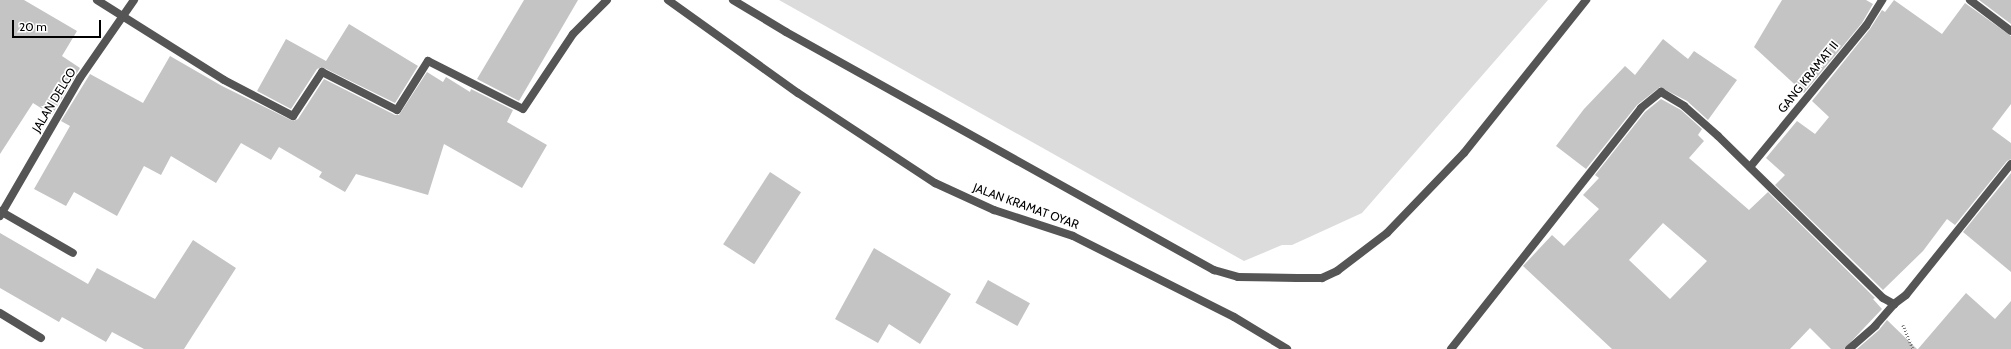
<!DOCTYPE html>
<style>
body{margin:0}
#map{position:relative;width:2011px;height:349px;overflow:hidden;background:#fff;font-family:Cabin,sans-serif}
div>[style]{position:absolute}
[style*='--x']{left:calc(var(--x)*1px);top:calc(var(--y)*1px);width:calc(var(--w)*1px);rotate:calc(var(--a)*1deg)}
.green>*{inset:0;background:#dcdcdc}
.building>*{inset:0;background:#c4c4c4;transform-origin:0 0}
.path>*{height:2.5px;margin-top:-1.25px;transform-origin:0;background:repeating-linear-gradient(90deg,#777 0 1px,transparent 0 3px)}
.lane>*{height:8px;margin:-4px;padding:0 4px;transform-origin:4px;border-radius:4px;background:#555}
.street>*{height:8px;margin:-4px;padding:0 4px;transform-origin:4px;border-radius:4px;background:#555}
span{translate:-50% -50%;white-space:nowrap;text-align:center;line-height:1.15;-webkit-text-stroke:3.5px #fff;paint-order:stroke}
.street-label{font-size:12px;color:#000}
.scale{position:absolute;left:12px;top:20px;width:89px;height:18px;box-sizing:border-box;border:2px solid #000;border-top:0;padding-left:5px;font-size:12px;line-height:14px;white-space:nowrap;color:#000;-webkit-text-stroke:3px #fff;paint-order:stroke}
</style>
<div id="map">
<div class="green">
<div style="clip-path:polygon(779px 0,1548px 0,1362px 213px,1292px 245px,1282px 245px,1244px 261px)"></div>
</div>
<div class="building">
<div style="clip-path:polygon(0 0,24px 0,77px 31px,62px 56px,80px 68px,52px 115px,33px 103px,0 154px)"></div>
<div style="clip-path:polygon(524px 0,578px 0,519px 101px,477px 79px)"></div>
<div style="clip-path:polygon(1782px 0,1866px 0,1873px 4px,1862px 23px,1804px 93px,1754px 47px)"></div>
<div style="clip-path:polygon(1894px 0,1942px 34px,1965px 3px,2011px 36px,2011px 104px,1992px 129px,2011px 143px,2011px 159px,2007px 161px,1955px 225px,1947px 219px,1923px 251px,1883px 290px,1775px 185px,1785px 175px,1766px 158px,1797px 121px,1815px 134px,1829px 117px,1812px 101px,1870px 29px,1882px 10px,1885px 12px)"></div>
<div style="clip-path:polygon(1979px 0,2011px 0,2011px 24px)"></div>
<div style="clip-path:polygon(349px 24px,418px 66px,395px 103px,322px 67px,317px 69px,291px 109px,257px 91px,286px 39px,326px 61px)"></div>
<div style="clip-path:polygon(1663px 39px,1688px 59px,1694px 51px,1737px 80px,1708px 120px,1687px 101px,1660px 87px,1637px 105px,1586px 169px,1556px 146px,1584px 109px,1625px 66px,1635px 75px)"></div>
<div style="clip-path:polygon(170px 56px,222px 86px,293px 121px,298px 119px,324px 79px,395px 115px,399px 115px,427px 72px,443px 82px,446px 77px,470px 92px,471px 89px,513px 110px,507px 122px,547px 145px,522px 188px,444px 144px,428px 195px,356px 174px,345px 192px,319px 177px,322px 172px,279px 147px,271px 160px,241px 143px,216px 183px,171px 156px,161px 175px,144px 166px,117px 216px,74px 192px,66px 206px,34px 189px,70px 126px,61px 121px,90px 74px,143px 103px)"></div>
<div style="clip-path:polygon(evenodd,1661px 99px,1681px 110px,1702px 129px,1698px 135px,1704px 141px,1689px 158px,1749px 210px,1768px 192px,1875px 298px,1873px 299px,1882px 309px,1844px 349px,1831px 349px,1810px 328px,1790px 349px,1612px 349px,1523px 266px,1552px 235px,1564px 246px,1599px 209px,1583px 195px,1599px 178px,1595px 175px,1645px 112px,1661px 99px,1663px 223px,1707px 261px,1670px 299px,1629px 260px,1663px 223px)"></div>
<div style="left:770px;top:172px;width:37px;height:86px;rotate:33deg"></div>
<div style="clip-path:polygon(2011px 173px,2011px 272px,1963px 232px)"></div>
<div style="clip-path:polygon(0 233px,88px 284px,97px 268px,155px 299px,193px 240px,236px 268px,184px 349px,144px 349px,112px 332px,106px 342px,62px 317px,59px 322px,0 288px)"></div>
<div style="clip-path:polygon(874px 248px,951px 294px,920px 344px,889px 324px,878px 343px,835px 319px)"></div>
<div style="left:988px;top:280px;width:48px;height:26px;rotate:29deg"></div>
<div style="clip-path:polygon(1966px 293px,1995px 319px,2011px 301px,2011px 349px,1918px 349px)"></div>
<div style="clip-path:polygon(1887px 320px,1917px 349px,1857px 349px,1879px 330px)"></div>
</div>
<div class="path">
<div style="--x:1903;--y:325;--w:26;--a:67"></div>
</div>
<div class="lane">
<div style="--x:733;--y:0;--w:62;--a:31.1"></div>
<div style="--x:786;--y:32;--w:490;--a:29.1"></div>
<div style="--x:1214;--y:270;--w:25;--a:16"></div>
<div style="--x:1238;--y:277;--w:59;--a:1"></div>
<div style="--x:1297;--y:278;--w:25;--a:0"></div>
<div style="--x:1322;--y:278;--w:17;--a:-25"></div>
<div style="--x:1337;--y:271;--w:63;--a:-37.2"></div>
<div style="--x:1387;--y:233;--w:111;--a:-46.1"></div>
<div style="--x:1464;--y:153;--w:196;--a:-51.4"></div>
</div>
<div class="street">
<div style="--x:97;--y:0;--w:150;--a:32.2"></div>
<div style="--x:224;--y:80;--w:78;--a:27.6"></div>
<div style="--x:293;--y:116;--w:53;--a:-56.6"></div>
<div style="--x:322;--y:72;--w:84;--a:26.9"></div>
<div style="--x:397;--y:110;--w:58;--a:-57.7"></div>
<div style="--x:428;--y:61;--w:106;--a:26.8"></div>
<div style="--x:523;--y:109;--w:90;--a:-56.3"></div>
<div style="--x:573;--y:34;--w:48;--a:-45"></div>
<div style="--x:668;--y:0;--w:160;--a:35.6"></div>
<div style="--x:798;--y:93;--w:164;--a:33.3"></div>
<div style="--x:935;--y:183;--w:65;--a:24.6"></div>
<div style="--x:994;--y:210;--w:83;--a:18.2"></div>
<div style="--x:1073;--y:236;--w:180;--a:26.7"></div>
<div style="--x:1234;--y:317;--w:62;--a:31.1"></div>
<div style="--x:1970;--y:0;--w:51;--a:37.1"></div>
<div style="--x:1750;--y:167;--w:183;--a:-50.6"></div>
<div style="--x:1866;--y:26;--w:31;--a:-58"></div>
<div style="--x:0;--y:211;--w:84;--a:29.9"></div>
<div style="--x:0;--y:216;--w:160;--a:-59.9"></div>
<div style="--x:80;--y:78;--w:95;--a:-55.3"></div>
<div style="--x:0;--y:313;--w:48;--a:31.4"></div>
<div style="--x:1451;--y:349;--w:307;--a:-51.7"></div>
<div style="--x:1641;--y:108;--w:26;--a:-39"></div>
<div style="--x:1661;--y:92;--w:27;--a:31"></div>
<div style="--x:1684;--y:106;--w:45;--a:41.4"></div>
<div style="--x:1718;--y:136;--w:231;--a:44.5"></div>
<div style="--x:1883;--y:298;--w:13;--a:29"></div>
<div style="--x:1894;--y:304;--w:15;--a:-37"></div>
<div style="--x:1906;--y:295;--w:168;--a:-51.3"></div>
<div style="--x:1849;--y:349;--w:35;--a:-41"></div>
<div style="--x:1875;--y:326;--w:29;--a:-49"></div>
</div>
<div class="street-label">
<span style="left:1808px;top:77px;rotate:-51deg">GANG KRAMAT II</span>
<span style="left:54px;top:100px;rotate:-59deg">JALAN DELCO</span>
<span style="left:1026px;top:206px;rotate:20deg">JALAN KRAMAT OYAR</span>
</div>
<div class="scale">20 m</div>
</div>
